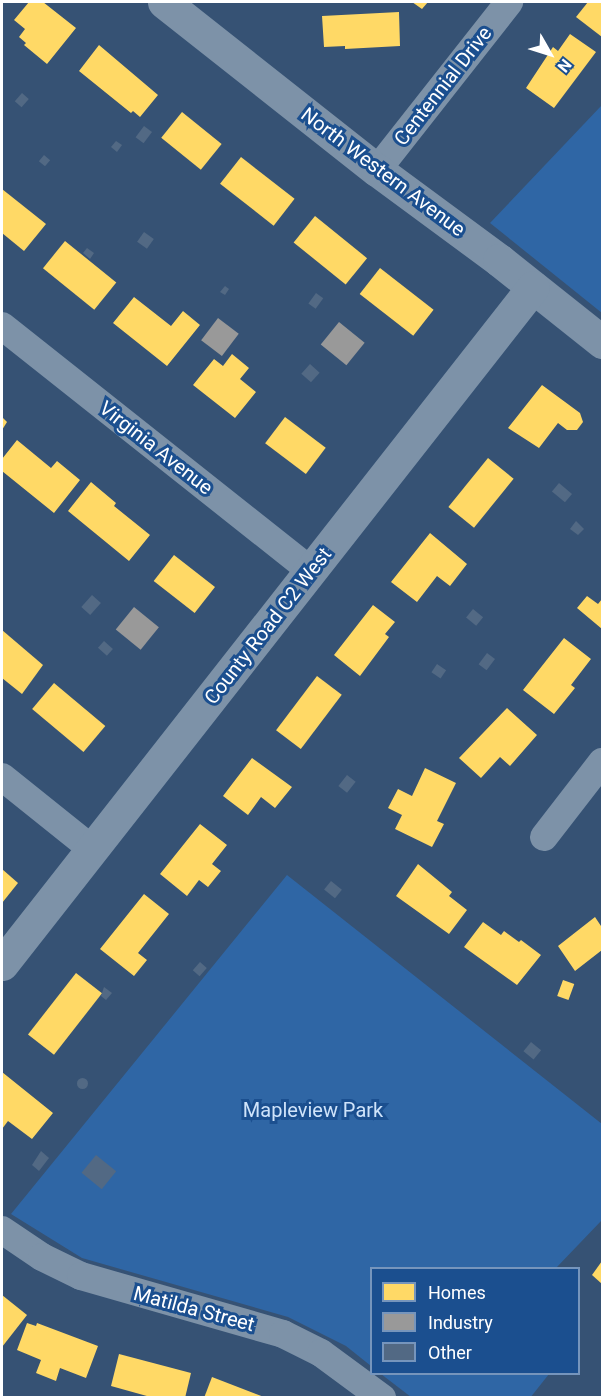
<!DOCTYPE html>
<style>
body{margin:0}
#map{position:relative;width:604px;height:1399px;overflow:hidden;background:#365274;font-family:Roboto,sans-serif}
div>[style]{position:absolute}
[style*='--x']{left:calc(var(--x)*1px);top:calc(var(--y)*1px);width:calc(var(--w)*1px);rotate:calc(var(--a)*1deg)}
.green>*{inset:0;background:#2f66a5}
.homes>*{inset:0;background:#ffd966;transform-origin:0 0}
.industry>*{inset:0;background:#999;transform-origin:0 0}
.building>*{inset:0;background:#526984;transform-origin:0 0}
.round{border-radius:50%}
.minor>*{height:28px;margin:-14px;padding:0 14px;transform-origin:14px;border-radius:14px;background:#7d92a8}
.tertiary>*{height:33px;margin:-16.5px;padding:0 16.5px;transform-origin:16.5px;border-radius:16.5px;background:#7d92a8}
span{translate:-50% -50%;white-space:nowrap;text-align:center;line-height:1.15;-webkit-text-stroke:6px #1b4f8f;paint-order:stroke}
.street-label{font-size:20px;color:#fff}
.park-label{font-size:20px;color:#cfe3fa}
.frame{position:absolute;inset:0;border:3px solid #fff;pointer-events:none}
.legend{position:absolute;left:370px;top:1267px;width:210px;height:108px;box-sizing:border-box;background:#1b4f8f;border:2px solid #7695bc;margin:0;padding:8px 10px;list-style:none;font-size:18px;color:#fff}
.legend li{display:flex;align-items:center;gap:12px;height:30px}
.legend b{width:30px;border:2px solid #7695bc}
.north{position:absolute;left:520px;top:24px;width:60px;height:60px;-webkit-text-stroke:4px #1b4f8f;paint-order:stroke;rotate:129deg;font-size:16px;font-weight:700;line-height:24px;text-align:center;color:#fff}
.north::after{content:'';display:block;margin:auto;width:21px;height:27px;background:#fff;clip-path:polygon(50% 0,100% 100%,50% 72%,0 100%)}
</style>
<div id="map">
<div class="green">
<div style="clip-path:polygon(602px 105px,602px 313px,490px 223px)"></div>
<div style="clip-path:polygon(287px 875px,602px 1124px,602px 1220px,556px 1268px,372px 1268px,371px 1366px,346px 1346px,288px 1317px,82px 1258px,11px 1214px)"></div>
<div style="clip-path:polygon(381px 1374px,549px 1374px,530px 1398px,411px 1397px)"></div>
</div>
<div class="homes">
<div style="clip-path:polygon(29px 2px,43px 2px,76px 28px,47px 64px,24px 45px,26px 43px,19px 37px,25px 29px,14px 20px)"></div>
<div style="clip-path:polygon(412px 2px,428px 2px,422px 9px)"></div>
<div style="clip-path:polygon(588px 2px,602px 2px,602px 37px,576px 17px)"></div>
<div style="clip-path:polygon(399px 12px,400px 46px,345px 49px,345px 46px,324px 47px,322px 16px)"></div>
<div style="clip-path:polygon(570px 34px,596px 52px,554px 108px,526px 88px,553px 47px,558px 51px)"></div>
<div style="clip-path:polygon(99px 45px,158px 95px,140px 117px,133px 111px,131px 113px,79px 71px)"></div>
<div style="left:182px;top:112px;width:51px;height:33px;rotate:39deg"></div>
<div style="left:241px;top:157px;width:68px;height:34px;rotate:38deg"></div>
<div style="clip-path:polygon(2px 189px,46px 224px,24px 251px,2px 233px)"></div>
<div style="left:315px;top:216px;width:67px;height:34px;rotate:39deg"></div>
<div style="left:65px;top:241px;width:66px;height:35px;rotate:39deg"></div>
<div style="left:380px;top:268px;width:68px;height:33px;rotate:38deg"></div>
<div style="clip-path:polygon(134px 297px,171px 326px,183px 311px,200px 325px,167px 366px,113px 323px)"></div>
<div style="clip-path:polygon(232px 354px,249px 368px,240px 379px,256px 392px,235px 418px,193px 385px,214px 359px,223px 366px)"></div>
<div style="clip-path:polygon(542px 385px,580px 413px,583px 422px,577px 430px,567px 430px,558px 423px,539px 448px,508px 428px)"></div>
<div style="clip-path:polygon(2px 417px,7px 422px,2px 430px)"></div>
<div style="left:285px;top:417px;width:51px;height:33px;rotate:37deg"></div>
<div style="clip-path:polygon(17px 440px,51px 468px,57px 461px,80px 480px,54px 513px,2px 471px,2px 459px)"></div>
<div style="left:488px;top:458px;width:33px;height:63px;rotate:39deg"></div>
<div style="clip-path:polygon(91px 482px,116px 503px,114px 506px,150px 535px,129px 561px,68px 511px)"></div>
<div style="clip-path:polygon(430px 533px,467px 564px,450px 586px,437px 576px,417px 602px,391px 582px)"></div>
<div style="left:174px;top:555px;width:52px;height:33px;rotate:38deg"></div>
<div style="clip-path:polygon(587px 596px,598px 604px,602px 599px,602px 629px,577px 608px)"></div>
<div style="clip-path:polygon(373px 605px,395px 622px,385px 634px,389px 637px,360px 676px,334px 655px)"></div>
<div style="clip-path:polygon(2px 630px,43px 665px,22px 694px,2px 678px)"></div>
<div style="clip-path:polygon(564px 638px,591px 659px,571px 685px,575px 688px,554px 714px,523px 690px)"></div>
<div style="left:317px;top:676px;width:31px;height:68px;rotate:37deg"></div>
<div style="left:54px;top:683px;width:67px;height:34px;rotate:40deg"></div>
<div style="clip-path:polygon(507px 708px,537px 735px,510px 766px,500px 757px,481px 778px,459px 758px)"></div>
<div style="clip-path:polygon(252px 758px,292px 787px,275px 808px,261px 797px,248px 815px,223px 796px)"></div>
<div style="clip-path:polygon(425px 768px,456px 783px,437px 821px,444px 824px,432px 847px,395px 829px,402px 815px,388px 808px,398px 789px,412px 796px)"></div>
<div style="clip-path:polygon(200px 824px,227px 845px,212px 864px,221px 871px,208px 887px,199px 880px,187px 896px,160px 874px)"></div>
<div style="clip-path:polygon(418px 864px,452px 892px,449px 896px,467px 910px,449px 934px,396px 896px)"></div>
<div style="clip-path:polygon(2px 869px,18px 883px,2px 903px)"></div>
<div style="clip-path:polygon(144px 894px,169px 914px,138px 953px,147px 960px,134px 976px,100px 949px)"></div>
<div style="clip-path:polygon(595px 917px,601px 926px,602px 925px,602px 950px,575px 971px,558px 946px)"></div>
<div style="clip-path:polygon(483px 922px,501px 935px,504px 931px,519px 942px,521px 940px,541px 955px,517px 985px,464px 947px)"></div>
<div style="left:76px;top:973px;width:33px;height:78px;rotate:38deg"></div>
<div style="left:563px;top:980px;width:12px;height:17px;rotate:20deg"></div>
<div style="clip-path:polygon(2px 1072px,53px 1113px,32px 1139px,8px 1121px,2px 1129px)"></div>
<div style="clip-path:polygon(602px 1261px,602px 1284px,592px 1275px)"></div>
<div style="clip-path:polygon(2px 1295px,27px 1315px,2px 1347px)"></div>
<div style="clip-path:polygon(27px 1323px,36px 1326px,37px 1323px,98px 1346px,86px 1378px,60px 1368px,56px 1381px,36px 1373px,41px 1360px,17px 1350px)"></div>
<div style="clip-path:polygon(119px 1354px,191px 1373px,185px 1398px,154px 1398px,111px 1386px)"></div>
<div style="clip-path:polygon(212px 1377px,264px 1397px,264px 1398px,204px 1398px)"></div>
</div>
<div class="industry">
<div style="left:218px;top:318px;width:26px;height:28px;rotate:37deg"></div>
<div style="left:339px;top:322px;width:33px;height:29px;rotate:39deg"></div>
<div style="left:134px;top:607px;width:32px;height:29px;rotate:39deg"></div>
</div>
<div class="building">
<div style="left:22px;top:93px;width:9px;height:11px;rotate:41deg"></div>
<div style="left:144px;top:126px;width:10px;height:14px;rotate:37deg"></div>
<div style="clip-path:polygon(116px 141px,122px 145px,117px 152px,111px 147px)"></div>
<div style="left:44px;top:155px;width:8px;height:8px;rotate:40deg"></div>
<div style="left:144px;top:232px;width:12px;height:12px;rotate:35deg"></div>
<div style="clip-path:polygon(87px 248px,94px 253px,90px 259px,83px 253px)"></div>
<div style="clip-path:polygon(225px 286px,229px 289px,225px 295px,220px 292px)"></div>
<div style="left:316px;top:293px;width:9px;height:13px;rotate:36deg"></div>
<div style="left:310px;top:364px;width:13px;height:13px;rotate:42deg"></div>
<div style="left:559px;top:483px;width:17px;height:11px;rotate:40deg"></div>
<div style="clip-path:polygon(576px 521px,584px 529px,578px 535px,570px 529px)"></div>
<div style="left:92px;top:595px;width:12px;height:16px;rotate:42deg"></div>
<div style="left:473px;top:609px;width:13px;height:11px;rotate:39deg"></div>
<div style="left:104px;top:641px;width:12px;height:9px;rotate:42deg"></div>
<div style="left:487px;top:653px;width:10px;height:14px;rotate:37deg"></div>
<div style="left:437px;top:664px;width:11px;height:10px;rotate:34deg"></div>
<div style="left:347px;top:775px;width:11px;height:14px;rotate:38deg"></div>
<div style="left:331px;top:881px;width:14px;height:11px;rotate:39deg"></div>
<div style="left:200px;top:962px;width:9px;height:11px;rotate:41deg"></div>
<div style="clip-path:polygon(104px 987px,112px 993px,106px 1000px,101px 996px)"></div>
<div style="left:531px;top:1042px;width:13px;height:12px;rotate:39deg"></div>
<div class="round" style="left:76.5px;top:1077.5px;width:11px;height:11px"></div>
<div style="clip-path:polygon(41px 1151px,49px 1158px,39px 1171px,32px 1165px)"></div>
<div style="left:96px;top:1155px;width:26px;height:23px;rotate:39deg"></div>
</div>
<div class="minor">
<div style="--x:377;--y:170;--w:214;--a:-51.8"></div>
<div style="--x:2;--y:326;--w:394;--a:38.4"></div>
<div style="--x:2;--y:777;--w:115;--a:38.7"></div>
<div style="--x:544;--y:837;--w:95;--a:-52.3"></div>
<div style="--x:2;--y:1230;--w:48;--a:34"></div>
<div style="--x:42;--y:1257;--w:43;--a:26"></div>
<div style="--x:81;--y:1276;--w:210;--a:16"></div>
<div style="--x:283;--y:1334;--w:42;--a:26.6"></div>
<div style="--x:321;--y:1353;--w:76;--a:36.4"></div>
</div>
<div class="tertiary">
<div style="--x:164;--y:2;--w:271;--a:38.3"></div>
<div style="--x:377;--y:170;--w:152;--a:36.4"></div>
<div style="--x:499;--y:260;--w:132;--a:38.5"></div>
<div style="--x:2;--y:964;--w:860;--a:-51.89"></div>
</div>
<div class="street-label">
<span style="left:443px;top:86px;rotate:-52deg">Centennial Drive</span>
<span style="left:383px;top:172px;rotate:37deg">North Western Avenue</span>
<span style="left:156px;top:448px;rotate:38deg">Virginia Avenue</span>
<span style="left:268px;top:626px;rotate:-52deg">County Road C2 West</span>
<span style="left:194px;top:1309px;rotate:15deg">Matilda Street</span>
</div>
<div class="park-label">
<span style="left:313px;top:1110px">Mapleview Park</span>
</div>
<div class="frame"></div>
<ul class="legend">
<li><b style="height:16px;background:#ffd966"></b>Homes</li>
<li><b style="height:16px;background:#999"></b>Industry</li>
<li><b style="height:16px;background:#526984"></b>Other</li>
</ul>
<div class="north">N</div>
</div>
